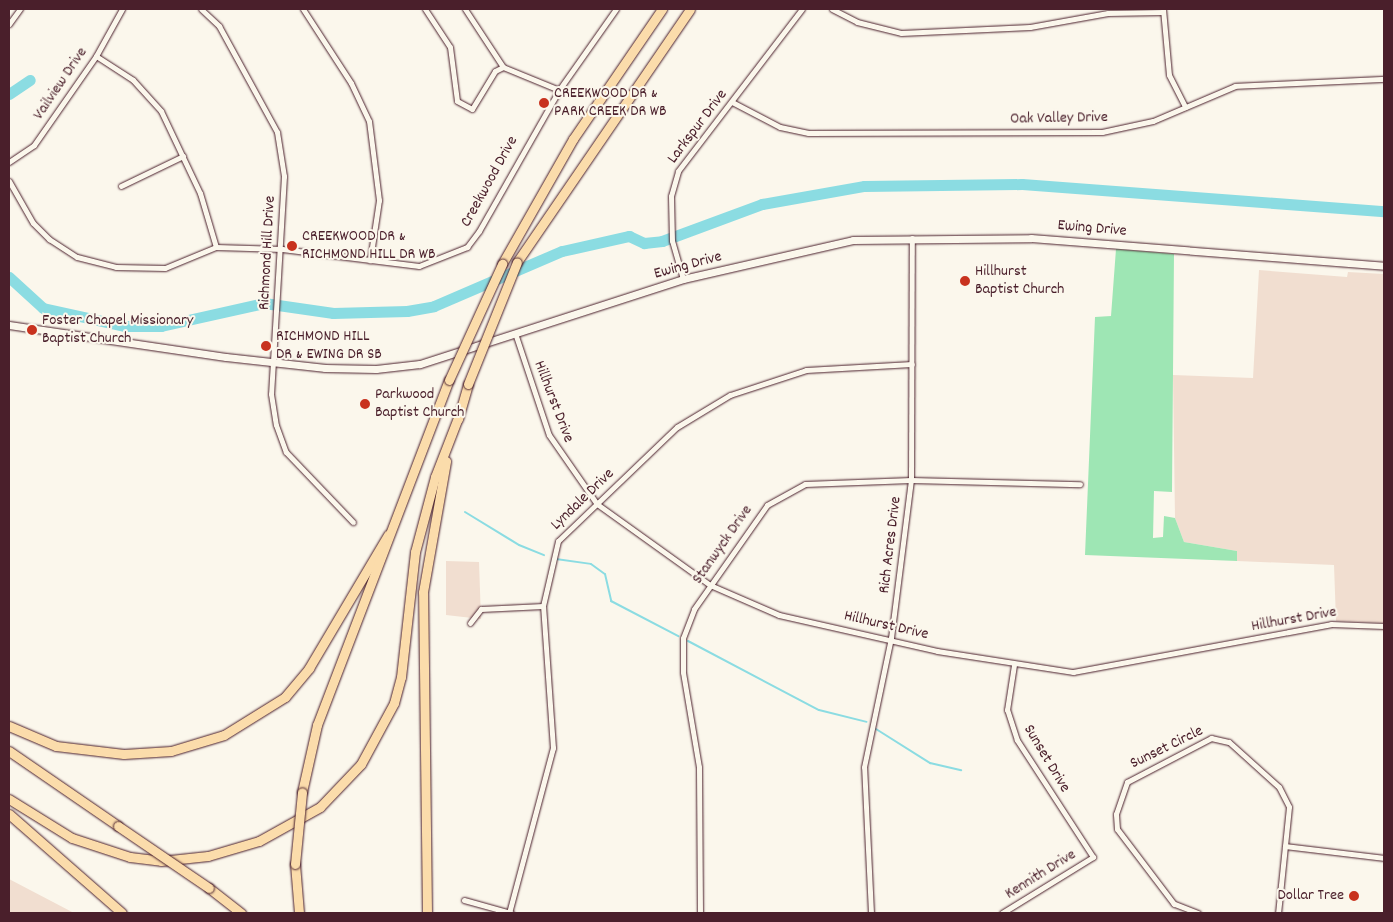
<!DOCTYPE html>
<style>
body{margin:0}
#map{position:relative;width:1393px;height:922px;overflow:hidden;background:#fbf7ec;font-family:Dekko,sans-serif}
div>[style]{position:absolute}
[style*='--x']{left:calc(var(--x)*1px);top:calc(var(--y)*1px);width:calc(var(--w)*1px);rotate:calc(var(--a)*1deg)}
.built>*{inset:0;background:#f1ded0}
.green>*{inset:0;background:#9ee6b4}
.stream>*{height:2px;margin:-1px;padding:0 1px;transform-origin:1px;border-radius:1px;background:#8bdce2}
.river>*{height:11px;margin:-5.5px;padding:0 5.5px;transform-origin:5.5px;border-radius:5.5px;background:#8bdce2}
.roads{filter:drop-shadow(0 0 1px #4a1f2b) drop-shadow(0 0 1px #4a1f2b)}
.minor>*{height:5px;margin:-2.5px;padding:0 2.5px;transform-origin:2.5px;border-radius:2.5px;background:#fbf7ec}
.secondary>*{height:7px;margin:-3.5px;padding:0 3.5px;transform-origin:3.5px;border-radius:3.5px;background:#fbf7ec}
.motorway>*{height:9px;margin:-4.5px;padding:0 4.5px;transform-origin:4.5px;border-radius:4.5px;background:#fbdcab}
.bridges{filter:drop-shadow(0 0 1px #4a1f2b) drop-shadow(0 0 1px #4a1f2b)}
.motorway-bridge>*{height:9px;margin:-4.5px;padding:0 4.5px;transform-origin:4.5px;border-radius:4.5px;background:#fbdcab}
.dots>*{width:14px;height:14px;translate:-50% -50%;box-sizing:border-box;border:2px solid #fbf7ec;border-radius:50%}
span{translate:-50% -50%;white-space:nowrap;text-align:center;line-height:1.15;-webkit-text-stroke:4px #fbf7ec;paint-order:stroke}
.street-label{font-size:16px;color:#4a1f2b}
.poi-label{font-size:16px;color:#4a1f2b}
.left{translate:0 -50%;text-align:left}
.right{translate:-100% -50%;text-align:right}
.frame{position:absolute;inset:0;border:10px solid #4a1f2b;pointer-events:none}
</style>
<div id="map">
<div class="built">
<div style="clip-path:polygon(1259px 270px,1347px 277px,1348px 272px,1384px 274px,1384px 623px,1336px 621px,1334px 565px,1237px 561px,1237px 551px,1184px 542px,1175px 518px,1173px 375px,1253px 378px)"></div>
<div style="clip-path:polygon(446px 561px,479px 562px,481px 619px,446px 615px)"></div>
<div style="clip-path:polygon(9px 879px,74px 913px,9px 913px)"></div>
</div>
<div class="green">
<div style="clip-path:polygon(1116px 249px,1174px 254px,1172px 492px,1154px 491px,1153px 538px,1163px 537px,1164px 516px,1175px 518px,1184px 542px,1237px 551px,1237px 561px,1085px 555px,1095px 317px,1111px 316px)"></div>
</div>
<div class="stream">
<div style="--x:465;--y:512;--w:63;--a:31.4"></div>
<div style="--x:519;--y:545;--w:27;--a:22"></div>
<div style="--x:556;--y:559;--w:35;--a:8"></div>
<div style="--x:591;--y:564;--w:17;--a:36"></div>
<div style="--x:605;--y:574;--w:28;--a:77"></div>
<div style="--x:611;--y:601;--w:76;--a:27.6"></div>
<div style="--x:688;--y:641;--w:148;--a:27.8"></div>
<div style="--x:819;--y:710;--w:49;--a:14"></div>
<div style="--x:876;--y:729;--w:64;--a:32.2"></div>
<div style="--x:930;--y:763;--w:32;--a:13"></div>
</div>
<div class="river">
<div style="--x:9;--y:94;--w:25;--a:-34"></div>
<div style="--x:9;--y:277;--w:46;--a:42.4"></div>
<div style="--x:43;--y:308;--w:84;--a:12.4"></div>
<div style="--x:125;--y:326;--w:36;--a:0"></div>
<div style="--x:161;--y:326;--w:106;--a:-12.6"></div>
<div style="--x:264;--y:303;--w:70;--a:8.2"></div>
<div style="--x:333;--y:313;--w:74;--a:-1.5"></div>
<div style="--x:407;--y:311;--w:27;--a:-10"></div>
<div style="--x:434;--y:306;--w:139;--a:-23.3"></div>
<div style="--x:562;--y:251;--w:69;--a:-12.6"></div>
<div style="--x:629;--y:236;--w:17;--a:25"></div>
<div style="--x:644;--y:243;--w:18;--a:-6"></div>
<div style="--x:662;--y:241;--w:107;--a:-20.3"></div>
<div style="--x:762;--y:204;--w:104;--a:-10"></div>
<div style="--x:864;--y:186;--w:158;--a:-0.7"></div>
<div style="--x:1022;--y:184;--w:363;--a:4.3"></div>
</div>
<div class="roads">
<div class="minor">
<div style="--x:201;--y:9;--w:25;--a:43"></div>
<div style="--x:219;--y:26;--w:121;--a:61.3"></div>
<div style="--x:277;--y:132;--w:45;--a:81"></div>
<div style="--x:284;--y:176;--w:218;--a:93.4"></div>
<div style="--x:271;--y:394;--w:31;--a:81"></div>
<div style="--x:276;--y:425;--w:29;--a:70"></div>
<div style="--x:286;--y:452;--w:97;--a:46.3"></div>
<div style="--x:303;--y:9;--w:88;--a:57"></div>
<div style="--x:351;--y:83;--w:42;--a:64.7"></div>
<div style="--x:369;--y:121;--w:80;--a:82.8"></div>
<div style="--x:379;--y:200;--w:61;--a:98.5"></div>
<div style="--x:425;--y:9;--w:45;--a:56.7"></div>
<div style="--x:450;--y:47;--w:54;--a:82.6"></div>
<div style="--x:457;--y:101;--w:17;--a:28"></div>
<div style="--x:472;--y:109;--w:44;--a:-58.8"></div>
<div style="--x:495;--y:71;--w:9;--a:-27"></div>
<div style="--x:465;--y:9;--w:69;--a:56.8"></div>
<div style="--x:503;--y:67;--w:61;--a:22.3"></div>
<div style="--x:832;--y:9;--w:28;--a:27"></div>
<div style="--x:857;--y:22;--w:45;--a:14"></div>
<div style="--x:901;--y:33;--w:129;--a:-2.7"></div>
<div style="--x:1030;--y:27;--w:79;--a:-10.2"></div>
<div style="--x:1108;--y:13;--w:55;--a:-1"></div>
<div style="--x:1163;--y:9;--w:66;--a:84.8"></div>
<div style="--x:1169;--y:75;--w:36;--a:63"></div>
<div style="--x:9;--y:24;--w:19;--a:-54"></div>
<div style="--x:96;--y:56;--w:44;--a:33"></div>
<div style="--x:133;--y:80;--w:42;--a:47.9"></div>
<div style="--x:161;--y:111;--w:91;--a:64.6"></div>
<div style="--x:200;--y:193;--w:56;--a:73.5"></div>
<div style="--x:732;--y:102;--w:54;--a:27.5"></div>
<div style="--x:780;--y:127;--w:29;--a:12"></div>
<div style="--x:808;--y:133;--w:294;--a:-0.2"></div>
<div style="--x:1102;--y:132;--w:52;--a:-12.2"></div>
<div style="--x:1153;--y:121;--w:89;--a:-23.1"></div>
<div style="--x:1235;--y:86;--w:149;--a:-2.7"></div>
<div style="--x:9;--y:162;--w:30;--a:-34"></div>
<div style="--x:34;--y:145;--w:108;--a:-55.1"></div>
<div style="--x:96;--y:56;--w:54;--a:-61"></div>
<div style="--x:9;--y:181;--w:48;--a:60.3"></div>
<div style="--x:33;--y:223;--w:23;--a:45"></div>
<div style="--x:49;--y:239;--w:33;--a:33"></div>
<div style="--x:77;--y:257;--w:40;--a:14.4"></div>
<div style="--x:116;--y:267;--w:49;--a:1.2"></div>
<div style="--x:165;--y:268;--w:55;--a:-22.4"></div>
<div style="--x:216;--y:247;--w:66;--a:1.7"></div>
<div style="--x:282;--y:249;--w:138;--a:7.1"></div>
<div style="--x:419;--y:266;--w:52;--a:-21.6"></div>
<div style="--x:467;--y:247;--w:20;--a:-53"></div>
<div style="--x:479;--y:231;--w:162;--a:-60.4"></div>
<div style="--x:559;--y:90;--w:99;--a:-54.9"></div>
<div style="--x:121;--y:186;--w:69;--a:-25.8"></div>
<div style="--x:683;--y:279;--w:40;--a:-106"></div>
<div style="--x:672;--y:241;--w:45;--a:-91.3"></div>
<div style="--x:671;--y:196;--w:26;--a:-74"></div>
<div style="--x:678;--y:171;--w:204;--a:-52.6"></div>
<div style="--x:516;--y:336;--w:104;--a:71.6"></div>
<div style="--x:549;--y:435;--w:84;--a:55.2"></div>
<div style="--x:597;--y:504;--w:139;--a:35.6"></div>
<div style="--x:710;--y:585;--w:75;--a:23.5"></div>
<div style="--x:779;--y:615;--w:162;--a:12.8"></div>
<div style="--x:937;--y:651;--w:138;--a:8.8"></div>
<div style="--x:1073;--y:672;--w:262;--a:-10.5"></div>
<div style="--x:1331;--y:624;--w:53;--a:2.2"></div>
<div style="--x:470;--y:623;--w:18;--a:-52"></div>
<div style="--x:481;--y:609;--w:62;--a:-2.8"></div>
<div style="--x:1285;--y:846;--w:100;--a:6.9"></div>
<div style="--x:464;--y:900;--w:49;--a:15.5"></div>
<div style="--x:509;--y:913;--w:171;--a:-75.1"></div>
<div style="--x:553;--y:748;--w:142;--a:-94"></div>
<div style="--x:543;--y:606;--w:67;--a:-77"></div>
<div style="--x:558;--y:541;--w:165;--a:-43.8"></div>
<div style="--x:677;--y:427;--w:62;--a:-31.1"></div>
<div style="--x:730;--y:395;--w:80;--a:-18.2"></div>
<div style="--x:806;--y:370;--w:106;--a:-3.2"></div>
<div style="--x:700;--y:913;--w:146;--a:-90.4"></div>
<div style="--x:699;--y:767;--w:96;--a:-99.6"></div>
<div style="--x:683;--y:672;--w:34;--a:-90"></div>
<div style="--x:683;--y:638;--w:31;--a:-69"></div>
<div style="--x:694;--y:609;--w:127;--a:-54.9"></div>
<div style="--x:767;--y:505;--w:43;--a:-28.9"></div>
<div style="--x:805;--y:484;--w:106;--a:-2.2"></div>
<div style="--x:911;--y:480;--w:169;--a:1.4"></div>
<div style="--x:871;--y:913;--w:146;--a:-92.7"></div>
<div style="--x:864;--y:767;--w:132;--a:-78.2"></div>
<div style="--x:891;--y:638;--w:159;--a:-82.8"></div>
<div style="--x:911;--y:480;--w:242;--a:-89.8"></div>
<div style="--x:1002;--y:913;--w:107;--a:-31.6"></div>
<div style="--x:1093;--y:857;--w:140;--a:-123"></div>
<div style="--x:1017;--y:740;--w:32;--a:-108"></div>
<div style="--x:1007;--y:710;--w:46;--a:-81.2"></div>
<div style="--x:1198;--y:913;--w:26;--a:-159"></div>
<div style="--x:1174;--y:904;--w:94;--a:-127.2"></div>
<div style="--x:1117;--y:829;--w:15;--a:-94"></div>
<div style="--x:1116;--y:814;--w:34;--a:-71"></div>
<div style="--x:1127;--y:782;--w:95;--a:-27.6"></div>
<div style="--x:1211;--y:738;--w:18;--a:13"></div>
<div style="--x:1229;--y:742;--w:67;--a:42"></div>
<div style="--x:1279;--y:787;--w:22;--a:63"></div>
<div style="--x:1289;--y:807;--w:107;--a:95.9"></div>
</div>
<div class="secondary">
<div style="--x:9;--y:325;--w:219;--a:8.4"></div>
<div style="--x:226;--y:357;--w:100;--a:6.3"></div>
<div style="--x:325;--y:368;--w:51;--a:1.1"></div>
<div style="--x:376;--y:369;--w:44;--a:-6.5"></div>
<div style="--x:420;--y:364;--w:276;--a:-17.9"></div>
<div style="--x:683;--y:279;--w:174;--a:-12.9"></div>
<div style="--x:853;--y:240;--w:178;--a:-0.6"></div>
<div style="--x:1031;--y:238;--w:354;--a:4.5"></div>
</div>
<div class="motorway">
<div style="--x:517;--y:262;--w:306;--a:-55.6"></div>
<div style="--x:502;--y:264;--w:144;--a:-60.4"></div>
<div style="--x:573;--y:139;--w:158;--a:-55.6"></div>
<div style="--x:458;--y:419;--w:36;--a:-74"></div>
<div style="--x:9;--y:726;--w:51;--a:23.1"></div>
<div style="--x:56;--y:746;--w:68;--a:6.7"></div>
<div style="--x:124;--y:754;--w:47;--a:-3.7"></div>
<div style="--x:171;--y:751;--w:55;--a:-16.8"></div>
<div style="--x:224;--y:735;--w:72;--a:-31.9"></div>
<div style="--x:285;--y:697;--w:38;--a:-50"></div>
<div style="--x:309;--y:668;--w:155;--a:-59.3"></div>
<div style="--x:9;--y:751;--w:132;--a:34.5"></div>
<div style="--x:302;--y:792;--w:69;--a:-77.4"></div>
<div style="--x:317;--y:725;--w:369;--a:-69.1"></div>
<div style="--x:9;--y:799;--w:74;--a:31.8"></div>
<div style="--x:72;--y:838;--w:61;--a:18.1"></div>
<div style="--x:130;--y:857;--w:31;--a:7"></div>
<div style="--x:161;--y:861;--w:47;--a:-6.1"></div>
<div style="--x:208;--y:856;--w:53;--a:-16.4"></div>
<div style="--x:259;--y:841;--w:70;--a:-29.1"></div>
<div style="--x:320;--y:807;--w:59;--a:-46.4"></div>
<div style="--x:361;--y:764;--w:69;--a:-61.6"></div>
<div style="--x:394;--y:703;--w:27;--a:-75"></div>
<div style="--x:401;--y:677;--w:126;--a:-83.6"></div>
<div style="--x:415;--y:552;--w:78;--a:-75.1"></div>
<div style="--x:435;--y:477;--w:66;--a:-68.8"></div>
<div style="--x:9;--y:814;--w:150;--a:41.2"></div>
<div style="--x:295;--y:864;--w:49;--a:85.3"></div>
<div style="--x:209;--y:888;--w:41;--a:38"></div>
<div style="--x:427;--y:913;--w:321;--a:-90.7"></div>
<div style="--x:423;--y:592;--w:133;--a:-80"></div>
</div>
</div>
<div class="bridges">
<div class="motorway-bridge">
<div style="--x:449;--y:380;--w:128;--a:-65.4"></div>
<div style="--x:468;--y:384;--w:131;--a:-68.1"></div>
<div style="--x:118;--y:826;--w:110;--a:34.3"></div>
<div style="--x:295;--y:864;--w:72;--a:-84.4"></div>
</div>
</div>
<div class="dots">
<div style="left:544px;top:103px;background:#c8321e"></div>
<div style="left:292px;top:246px;background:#c8321e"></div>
<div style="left:965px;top:281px;background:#c8321e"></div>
<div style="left:32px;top:330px;background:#c8321e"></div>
<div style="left:266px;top:346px;background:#c8321e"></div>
<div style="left:365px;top:404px;background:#c8321e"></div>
<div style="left:1354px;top:896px;background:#c8321e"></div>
</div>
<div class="street-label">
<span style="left:61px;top:84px;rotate:-56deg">Vailview Drive</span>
<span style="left:1059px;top:119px;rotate:-1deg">Oak Valley Drive</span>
<span style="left:698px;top:127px;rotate:-53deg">Larkspur Drive</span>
<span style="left:490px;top:182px;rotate:-61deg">Creekwood Drive</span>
<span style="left:1092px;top:229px;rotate:5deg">Ewing Drive</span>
<span style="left:268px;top:253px;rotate:-87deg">Richmond Hill Drive</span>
<span style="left:688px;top:266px;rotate:-15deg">Ewing Drive</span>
<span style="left:553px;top:402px;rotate:69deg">Hillhurst Drive</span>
<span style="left:583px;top:500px;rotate:-44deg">Lyndale Drive</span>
<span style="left:723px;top:545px;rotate:-55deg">Stanwyck Drive</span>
<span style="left:891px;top:545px;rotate:-83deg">Rich Acres Drive</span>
<span style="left:1294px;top:620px;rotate:-10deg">Hillhurst Drive</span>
<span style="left:886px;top:626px;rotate:13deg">Hillhurst Drive</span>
<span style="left:1167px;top:748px;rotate:-26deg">Sunset Circle</span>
<span style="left:1046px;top:759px;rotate:59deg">Sunset Drive</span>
<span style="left:1041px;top:875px;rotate:-32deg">Kennith Drive</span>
</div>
<div class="poi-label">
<span class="left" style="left:554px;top:103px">CREEKWOOD DR &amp;<br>PARK CREEK DR WB</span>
<span class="left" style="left:302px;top:246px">CREEKWOOD DR &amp;<br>RICHMOND HILL DR WB</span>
<span class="left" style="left:975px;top:281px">Hillhurst<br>Baptist Church</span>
<span class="left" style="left:42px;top:330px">Foster Chapel Missionary<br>Baptist Church</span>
<span class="left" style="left:276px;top:346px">RICHMOND HILL<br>DR &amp; EWING DR SB</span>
<span class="left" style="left:375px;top:404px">Parkwood<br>Baptist Church</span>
<span class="right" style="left:1344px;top:896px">Dollar Tree</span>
</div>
<div class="frame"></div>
</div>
